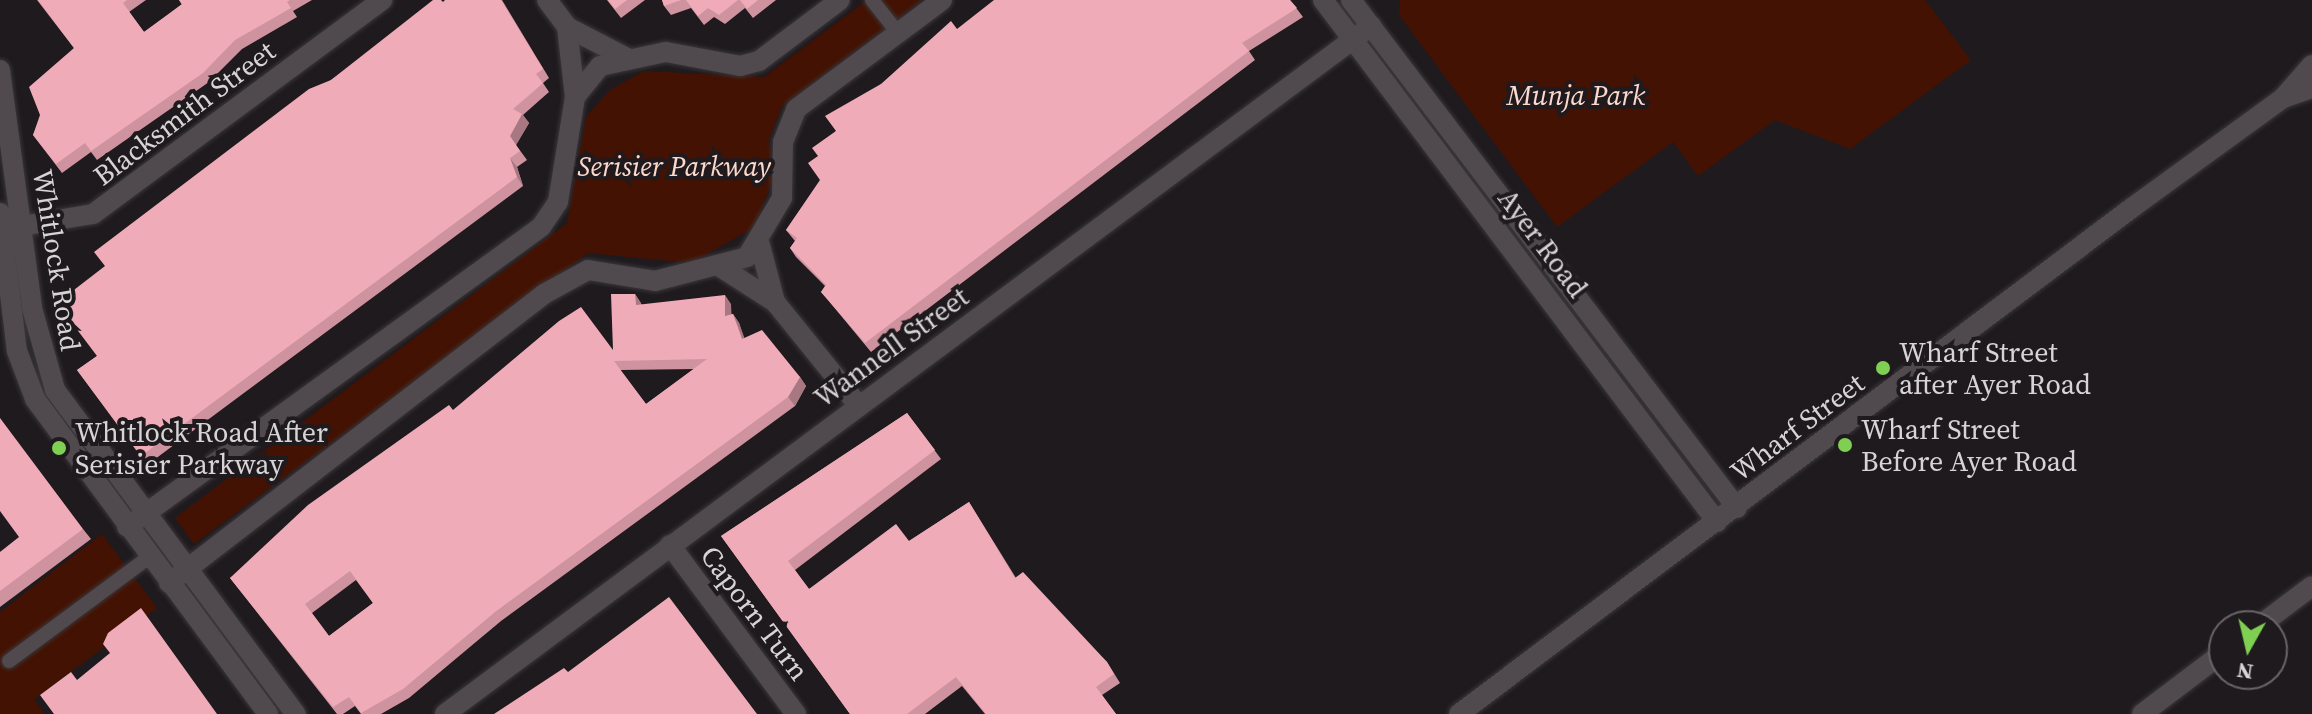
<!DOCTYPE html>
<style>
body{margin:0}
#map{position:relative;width:2312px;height:714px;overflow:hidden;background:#1f1a1e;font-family:"Source Serif 4",serif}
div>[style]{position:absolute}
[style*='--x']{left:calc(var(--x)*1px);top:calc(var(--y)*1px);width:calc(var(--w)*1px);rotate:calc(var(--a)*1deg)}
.green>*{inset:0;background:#441202}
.roads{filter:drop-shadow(0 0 2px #3a3739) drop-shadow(0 0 2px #3a3739)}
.lane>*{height:14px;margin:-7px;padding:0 7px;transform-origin:7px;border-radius:7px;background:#504a4f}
.street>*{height:20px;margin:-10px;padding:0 10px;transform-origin:10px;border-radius:10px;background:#504a4f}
.secondary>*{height:20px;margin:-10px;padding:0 10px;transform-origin:10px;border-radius:10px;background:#504a4f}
.wall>*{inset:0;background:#ce939f}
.shaded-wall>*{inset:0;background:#a87882}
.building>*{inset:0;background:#f0abb9}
.dots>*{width:22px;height:22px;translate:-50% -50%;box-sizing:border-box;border:4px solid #1f1a1e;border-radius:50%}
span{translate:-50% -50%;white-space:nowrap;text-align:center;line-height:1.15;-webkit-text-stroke:8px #1f1a1e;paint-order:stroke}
.park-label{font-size:28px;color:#fdd8cc;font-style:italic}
.street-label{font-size:28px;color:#d7d4d6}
.poi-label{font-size:28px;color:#d7d4d6}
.left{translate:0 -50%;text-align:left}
.north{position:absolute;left:2208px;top:610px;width:80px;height:80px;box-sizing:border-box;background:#1f1a1e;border:2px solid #696468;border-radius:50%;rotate:188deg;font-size:22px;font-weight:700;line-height:32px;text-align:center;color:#d7d4d6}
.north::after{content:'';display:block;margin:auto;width:28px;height:36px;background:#7fd052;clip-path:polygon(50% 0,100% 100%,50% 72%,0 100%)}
</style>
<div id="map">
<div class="green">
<div style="clip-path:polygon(867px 0,922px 0,782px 106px,769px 139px,774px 175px,755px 227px,691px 263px,588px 253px,194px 544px,175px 518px,567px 223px,586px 117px,610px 90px,644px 71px,764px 77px)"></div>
<div style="clip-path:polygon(1400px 0,1925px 0,1971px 60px,1850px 149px,1775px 120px,1698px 176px,1673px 142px,1557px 227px,1399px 15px)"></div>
<div style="clip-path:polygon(102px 534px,157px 608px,34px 699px,45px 714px,0 714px,0 612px)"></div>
</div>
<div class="roads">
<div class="lane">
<div style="--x:872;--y:0;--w:42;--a:51.8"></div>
<div style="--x:9;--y:661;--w:174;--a:-36.6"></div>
</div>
<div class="street">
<div style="--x:547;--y:0;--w:34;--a:53"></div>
<div style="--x:567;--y:27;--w:70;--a:27.3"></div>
<div style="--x:1323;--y:0;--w:654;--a:52.95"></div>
<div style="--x:1351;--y:0;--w:638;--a:52.77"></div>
<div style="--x:567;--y:27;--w:70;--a:83.5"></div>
<div style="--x:0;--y:70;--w:240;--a:82.3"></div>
<div style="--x:32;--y:308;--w:85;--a:74.3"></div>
<div style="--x:55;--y:390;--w:404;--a:53.4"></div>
<div style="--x:0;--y:213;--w:139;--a:83"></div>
<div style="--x:17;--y:351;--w:51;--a:69.4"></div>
<div style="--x:35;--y:399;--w:392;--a:53.5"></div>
<div style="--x:10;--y:228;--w:84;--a:-9.6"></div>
<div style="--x:93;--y:214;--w:360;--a:-36.5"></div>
<div style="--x:760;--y:245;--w:59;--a:75.3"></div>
<div style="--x:722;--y:268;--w:63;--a:32.7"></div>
<div style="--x:775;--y:302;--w:134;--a:51.1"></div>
<div style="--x:127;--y:527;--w:511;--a:-35.93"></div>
<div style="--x:541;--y:227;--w:30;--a:-56"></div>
<div style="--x:558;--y:202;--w:106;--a:-80.8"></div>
<div style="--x:575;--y:97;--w:40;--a:-51"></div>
<div style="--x:600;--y:66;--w:67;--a:-12"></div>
<div style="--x:666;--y:52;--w:75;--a:10.7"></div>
<div style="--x:740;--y:66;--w:20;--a:-15"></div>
<div style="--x:759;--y:61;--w:101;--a:-37"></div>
<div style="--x:670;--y:545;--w:211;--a:53.3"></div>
<div style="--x:169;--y:583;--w:473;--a:-37.6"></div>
<div style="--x:544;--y:294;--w:50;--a:-28.6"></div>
<div style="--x:588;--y:270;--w:68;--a:9.3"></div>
<div style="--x:655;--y:281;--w:95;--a:-14.6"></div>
<div style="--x:747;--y:257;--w:69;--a:-59.3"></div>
<div style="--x:782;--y:198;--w:56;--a:-89"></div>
<div style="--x:783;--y:142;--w:35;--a:-68"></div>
<div style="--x:796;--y:109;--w:182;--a:-36.7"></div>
<div style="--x:2259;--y:626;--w:66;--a:-37"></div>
<div style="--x:445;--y:714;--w:1154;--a:-36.61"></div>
<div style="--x:2142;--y:714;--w:103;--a:-37.1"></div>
</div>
<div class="secondary">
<div style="--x:2283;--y:98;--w:44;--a:-48.7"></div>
<div style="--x:1459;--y:714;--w:843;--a:-36.95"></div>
<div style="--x:2133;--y:207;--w:185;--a:-36"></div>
<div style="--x:2283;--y:98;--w:31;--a:-19"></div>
</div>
</div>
<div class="wall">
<div style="clip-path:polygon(37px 0,146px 0,129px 12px,144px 32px,182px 5px,179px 0,312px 0,293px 11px,297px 17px,242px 49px,209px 82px,97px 160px,91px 152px,62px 173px,33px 135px,74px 48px)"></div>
<div style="clip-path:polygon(502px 0,549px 78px,543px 83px,549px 92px,523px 115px,529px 123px,516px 145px,527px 160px,517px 167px,523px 186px,147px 465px,77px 370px,97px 356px,331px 80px,443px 2px)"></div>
<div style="clip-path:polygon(607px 0,645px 0,621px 18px)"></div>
<div style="clip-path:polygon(662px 0,776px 0,753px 18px,745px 8px,725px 24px,714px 17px,704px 25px,691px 8px,671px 15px,664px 6px)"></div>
<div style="clip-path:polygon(1290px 0,1303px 17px,1249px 51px,1255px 60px,871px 352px,828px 300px,821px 292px,825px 286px,796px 257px,790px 248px,795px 241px,786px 230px,820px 181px,818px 156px,836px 131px,881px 84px)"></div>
<div style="clip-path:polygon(evenodd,635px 294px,642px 305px,731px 304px,731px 314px,733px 314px,739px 323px,744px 338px,800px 377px,806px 386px,795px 406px,501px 621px,409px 698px,381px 714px,361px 714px,355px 706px,343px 714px,337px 714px,230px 578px,453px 410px,613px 350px,635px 294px,694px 369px,646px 404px,620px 370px,694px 369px,635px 294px,356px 580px,373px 603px,329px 636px,312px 613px,356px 580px)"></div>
<div style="clip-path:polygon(907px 413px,941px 459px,795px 570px,809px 589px,909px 541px,969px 502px,1016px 578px,1107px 662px,1120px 683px,1102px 695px,1116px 714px,985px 714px,962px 686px,925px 714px,850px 714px,721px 536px)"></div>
<div style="clip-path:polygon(83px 529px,91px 539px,0 607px,0 552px)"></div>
</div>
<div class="shaded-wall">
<div style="clip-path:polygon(522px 114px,529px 123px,516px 145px,510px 136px)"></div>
<div style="clip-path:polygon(510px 158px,517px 167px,523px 186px,517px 177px)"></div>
<div style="clip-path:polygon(635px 294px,641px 303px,642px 314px,636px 305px)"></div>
<div style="clip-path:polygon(725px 295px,731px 304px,732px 325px,725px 316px)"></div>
<div style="clip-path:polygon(733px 314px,739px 323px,748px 348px,742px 339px)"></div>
<div style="clip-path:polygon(800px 377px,806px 386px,795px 406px,788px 397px)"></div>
</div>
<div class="building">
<div style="clip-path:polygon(38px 0,127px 0,123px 3px,144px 32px,182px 4px,179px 0,290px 0,287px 2px,291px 8px,235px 40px,203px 73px,91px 151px,85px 143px,56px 164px,33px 135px,40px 115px,29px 87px,74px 48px)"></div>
<div style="clip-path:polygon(433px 0,441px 0,443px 2px,445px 0,501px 0,543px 69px,536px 74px,543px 83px,513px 109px,522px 114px,510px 136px,520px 151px,510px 158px,517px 177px,141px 456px,77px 370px,97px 356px,57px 303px,105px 266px,94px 252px,309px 89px,331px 80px)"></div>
<div style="clip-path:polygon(608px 0,627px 0,615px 9px)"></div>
<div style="clip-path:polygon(662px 0,681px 0,664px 6px)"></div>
<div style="clip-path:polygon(686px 0,738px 0,719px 15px,708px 8px,698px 16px)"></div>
<div style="clip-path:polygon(740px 0,758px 0,747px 9px)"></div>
<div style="clip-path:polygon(994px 0,1290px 0,1297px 8px,1242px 43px,1249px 51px,865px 343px,821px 292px,826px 285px,790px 248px,797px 238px,786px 230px,820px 180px,808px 163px,818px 156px,812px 148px,836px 131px,825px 116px,881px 84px,951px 21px,957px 29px)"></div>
<div style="clip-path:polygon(evenodd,611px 294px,635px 294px,636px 305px,725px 295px,725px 316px,733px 314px,742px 339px,762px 330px,800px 377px,788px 397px,495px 612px,403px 689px,361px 713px,349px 697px,333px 707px,230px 578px,308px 505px,449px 405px,453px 410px,559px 321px,581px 307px,613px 350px,611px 294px,707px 359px,646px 404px,614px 361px,707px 359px,611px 294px,350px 571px,373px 603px,329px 636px,305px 604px,350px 571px)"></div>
<div style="clip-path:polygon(907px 413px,935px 450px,788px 561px,809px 589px,896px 524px,909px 541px,969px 502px,1015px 578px,1023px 572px,1107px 662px,1114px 674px,1096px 687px,1116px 714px,986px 714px,956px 677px,907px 714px,850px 714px,721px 536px)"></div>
<div style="clip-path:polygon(0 418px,83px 529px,0 591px,0 552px,19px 537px,0 511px)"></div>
<div style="clip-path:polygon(669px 597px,757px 714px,494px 714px,564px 668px,568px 672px)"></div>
<div style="clip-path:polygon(141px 608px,217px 714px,54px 714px,40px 695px,71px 672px,77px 680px,110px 653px,103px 644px,108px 633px)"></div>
</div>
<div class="dots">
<div style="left:1883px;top:368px;background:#7fd052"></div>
<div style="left:1845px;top:445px;background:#7fd052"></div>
<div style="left:59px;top:448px;background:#7fd052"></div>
</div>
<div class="park-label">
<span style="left:1576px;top:95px">Munja Park</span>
<span style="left:674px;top:166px">Serisier Parkway</span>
</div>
<div class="street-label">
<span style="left:184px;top:113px;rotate:-37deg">Blacksmith Street</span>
<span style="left:1543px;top:243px;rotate:53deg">Ayer Road</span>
<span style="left:57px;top:260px;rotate:81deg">Whitlock Road</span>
<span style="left:891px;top:347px;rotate:-36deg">Wannell Street</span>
<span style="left:1797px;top:427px;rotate:-37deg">Wharf Street</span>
<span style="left:755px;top:613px;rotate:53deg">Caporn Turn</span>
</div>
<div class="poi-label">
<span class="left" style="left:1899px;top:368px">Wharf Street<br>after Ayer Road</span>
<span class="left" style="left:1861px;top:445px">Wharf Street<br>Before Ayer Road</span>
<span class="left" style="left:75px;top:448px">Whitlock Road After<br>Serisier Parkway</span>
</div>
<div class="north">N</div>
</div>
